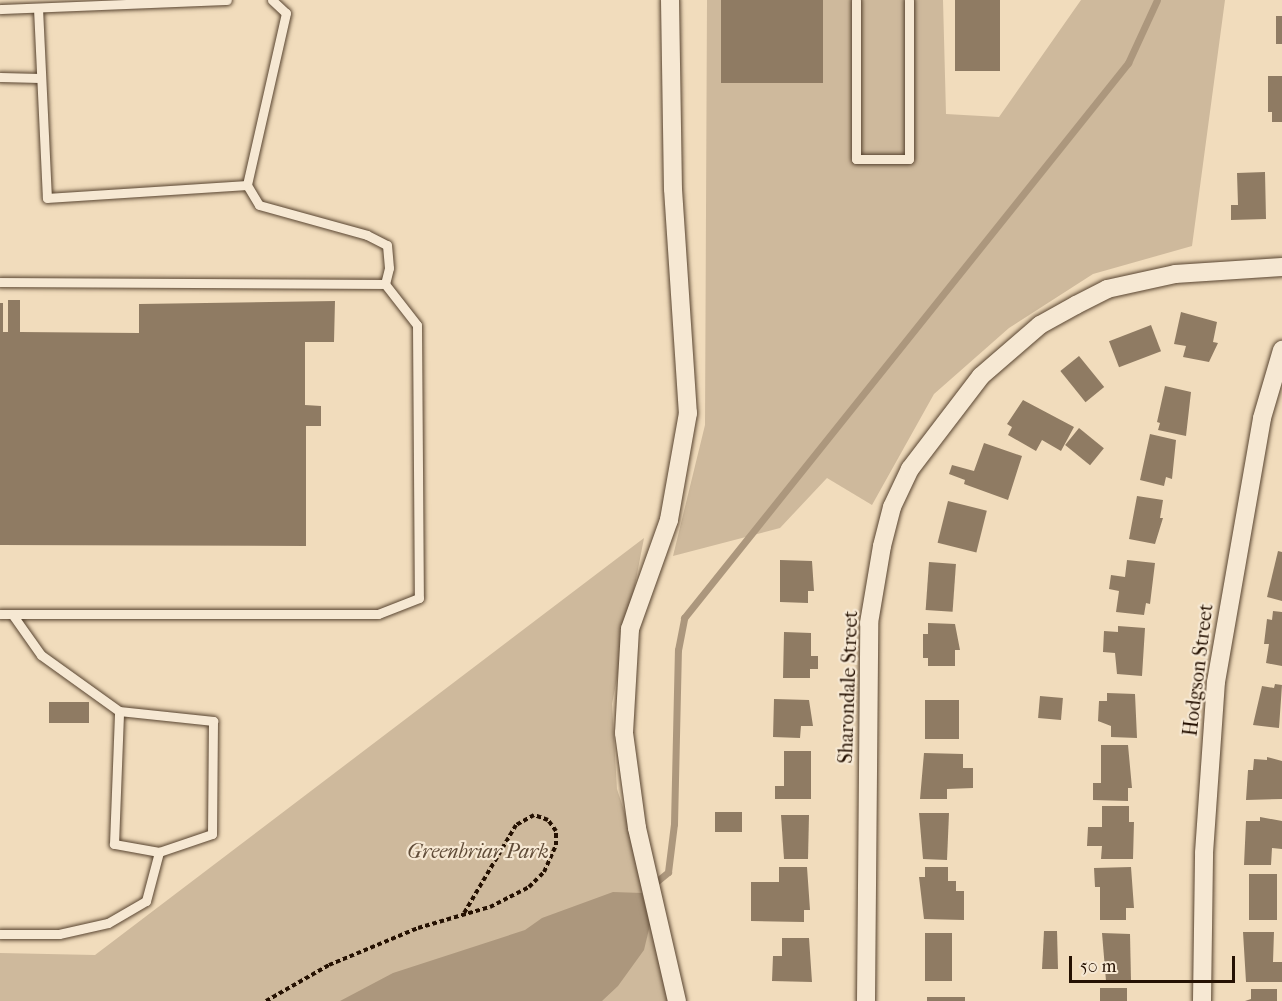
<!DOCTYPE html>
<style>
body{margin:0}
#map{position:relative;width:1282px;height:1001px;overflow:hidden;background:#f1dcbc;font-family:"IM FELL French Canon",serif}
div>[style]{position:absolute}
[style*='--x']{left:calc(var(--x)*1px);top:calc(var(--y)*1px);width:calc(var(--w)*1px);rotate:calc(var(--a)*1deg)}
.green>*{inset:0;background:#ceb99c}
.water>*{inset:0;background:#ac977d}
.stream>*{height:7px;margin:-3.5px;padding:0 3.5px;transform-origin:3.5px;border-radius:3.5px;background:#ac977d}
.building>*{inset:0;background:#8f7b63;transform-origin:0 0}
.path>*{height:4px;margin-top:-2px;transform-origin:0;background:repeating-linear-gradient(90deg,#251102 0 4.5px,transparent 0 7.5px)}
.roads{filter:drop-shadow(0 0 2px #584430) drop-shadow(0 0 2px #584430)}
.service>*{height:9px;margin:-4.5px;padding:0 4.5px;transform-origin:4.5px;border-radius:4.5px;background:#f6e8d3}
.minor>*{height:18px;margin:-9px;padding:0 9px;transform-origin:9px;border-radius:9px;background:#f6e8d3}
span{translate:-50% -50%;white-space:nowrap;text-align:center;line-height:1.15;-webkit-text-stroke:4.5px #f6e8d3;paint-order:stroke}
.street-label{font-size:20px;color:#251102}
.park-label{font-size:20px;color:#604c38;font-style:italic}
.scale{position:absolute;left:1069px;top:956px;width:166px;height:27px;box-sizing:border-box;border:3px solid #251102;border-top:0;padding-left:8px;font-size:18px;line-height:21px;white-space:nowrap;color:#251102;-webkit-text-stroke:4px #f6e8d3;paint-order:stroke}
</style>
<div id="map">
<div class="green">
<div style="clip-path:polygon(707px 0,943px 0,946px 114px,999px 117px,1081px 0,1225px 0,1192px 246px,1093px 274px,1009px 328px,934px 394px,872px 505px,827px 478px,780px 528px,673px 556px,705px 425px)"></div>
<div style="clip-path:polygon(644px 538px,612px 704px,617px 789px,686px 1001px,0 1001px,0 953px,95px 955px)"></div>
</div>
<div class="water">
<div style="clip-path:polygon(613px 892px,642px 893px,650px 925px,644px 950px,618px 986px,602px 1001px,340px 1001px,393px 973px,525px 930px,542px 918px)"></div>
</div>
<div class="stream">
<div style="--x:651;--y:886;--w:22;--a:-39"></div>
<div style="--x:668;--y:872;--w:48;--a:-82.9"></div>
<div style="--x:674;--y:824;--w:174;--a:-88.7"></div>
<div style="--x:678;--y:650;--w:33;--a:-79"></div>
<div style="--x:684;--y:618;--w:711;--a:-51.34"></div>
<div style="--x:1128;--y:63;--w:69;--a:-65.3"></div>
</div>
<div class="building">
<div style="left:721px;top:0;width:102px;height:83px"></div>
<div style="left:955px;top:0;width:45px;height:71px"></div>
<div style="left:1276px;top:16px;width:6px;height:28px"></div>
<div style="clip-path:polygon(1268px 76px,1282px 76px,1282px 122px,1272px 122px,1272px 112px,1268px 112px)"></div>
<div style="clip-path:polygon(1265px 172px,1266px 219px,1231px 220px,1231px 205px,1238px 205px,1237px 173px)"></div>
<div style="clip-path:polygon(8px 300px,20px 300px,20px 332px,139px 333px,139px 304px,335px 301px,334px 342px,305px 342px,305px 405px,321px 406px,321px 426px,306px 426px,306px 546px,0 545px,0 303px,3px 303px,3px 332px,8px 332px)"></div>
<div style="clip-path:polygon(1181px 312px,1217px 322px,1213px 342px,1218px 343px,1209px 362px,1183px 357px,1186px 346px,1174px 344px)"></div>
<div style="left:1151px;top:325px;width:28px;height:45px;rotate:69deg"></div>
<div style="left:1079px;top:356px;width:40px;height:24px;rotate:51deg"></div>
<div style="clip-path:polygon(1165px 386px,1191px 392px,1186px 436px,1158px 430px,1160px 423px,1157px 422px)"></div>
<div style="clip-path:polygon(1023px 400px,1074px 427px,1061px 451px,1042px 440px,1036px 451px,1008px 435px,1012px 427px,1007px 424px)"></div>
<div style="left:1079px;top:428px;width:32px;height:22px;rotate:39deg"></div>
<div style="clip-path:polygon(1150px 434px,1176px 440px,1172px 479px,1166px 477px,1164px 486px,1140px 480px)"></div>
<div style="clip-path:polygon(984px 443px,1022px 456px,1008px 500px,964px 484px,965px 480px,949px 474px,952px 465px,974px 471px)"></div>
<div style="clip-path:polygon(1137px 496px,1163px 500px,1160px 518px,1163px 518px,1155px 544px,1129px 539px)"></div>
<div style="left:948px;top:501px;width:40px;height:43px;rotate:14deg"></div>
<div style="clip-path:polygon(1278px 551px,1282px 552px,1282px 601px,1267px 597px)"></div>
<div style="clip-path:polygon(780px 560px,812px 561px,814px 591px,808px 591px,808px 603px,780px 602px)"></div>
<div style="clip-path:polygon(1127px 560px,1155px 563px,1150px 604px,1146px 603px,1144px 615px,1116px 612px,1119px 591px,1109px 589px,1111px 575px,1125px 577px)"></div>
<div style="left:929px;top:562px;width:27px;height:48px;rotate:4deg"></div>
<div style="clip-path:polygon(1273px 611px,1282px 612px,1282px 666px,1266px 663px,1269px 644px,1264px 644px,1267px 619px,1272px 620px)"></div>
<div style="clip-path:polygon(928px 623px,955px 624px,960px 650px,955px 650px,955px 666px,928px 666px,928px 658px,923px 658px,923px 634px,928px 634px)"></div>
<div style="clip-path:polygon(1118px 626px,1145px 628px,1142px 676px,1117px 674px,1115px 653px,1103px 652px,1104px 631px,1118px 632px)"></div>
<div style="clip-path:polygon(784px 632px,811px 633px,811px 656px,818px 656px,818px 669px,810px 669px,810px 678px,783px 678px)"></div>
<div style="clip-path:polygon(1275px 684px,1282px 685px,1279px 728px,1253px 725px,1262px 686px,1274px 688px)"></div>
<div style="clip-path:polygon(1107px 693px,1135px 694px,1137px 738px,1111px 737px,1111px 726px,1098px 721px,1099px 701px,1107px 701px)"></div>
<div style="left:1040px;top:696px;width:23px;height:22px;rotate:5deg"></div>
<div style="clip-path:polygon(774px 699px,809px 700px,813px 726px,801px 726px,800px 738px,773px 737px)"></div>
<div style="left:925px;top:700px;width:34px;height:39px"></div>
<div style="left:49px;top:702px;width:40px;height:21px"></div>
<div style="clip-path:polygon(1101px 745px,1128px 745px,1132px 788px,1128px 788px,1128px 801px,1093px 800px,1093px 783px,1101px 783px)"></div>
<div style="clip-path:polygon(784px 751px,811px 751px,811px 799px,775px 799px,775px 786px,784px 786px)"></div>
<div style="clip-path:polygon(924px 753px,963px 754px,963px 768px,973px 768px,973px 788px,947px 789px,947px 799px,920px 799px)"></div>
<div style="clip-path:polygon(1267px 757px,1282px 761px,1282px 799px,1246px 800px,1248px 770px,1253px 770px,1254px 759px,1267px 760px)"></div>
<div style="clip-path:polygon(1102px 806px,1129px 806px,1129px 822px,1134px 822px,1133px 859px,1101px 859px,1102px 846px,1087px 846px,1088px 827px,1102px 827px)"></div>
<div style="left:715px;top:812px;width:27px;height:20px"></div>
<div style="clip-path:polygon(919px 813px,949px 813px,947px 860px,923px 859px)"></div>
<div style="clip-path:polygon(781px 815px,809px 815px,808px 859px,784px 859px)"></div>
<div style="clip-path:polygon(1260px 817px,1282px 821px,1282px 849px,1272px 848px,1271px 865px,1244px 865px,1246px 821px,1260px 821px)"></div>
<div style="clip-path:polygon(779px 867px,807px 867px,810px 910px,804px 910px,804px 922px,751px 921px,751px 882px,779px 882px)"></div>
<div style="clip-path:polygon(925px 867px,948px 867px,948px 881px,956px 881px,956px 891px,964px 891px,964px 920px,924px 919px,919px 877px,925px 877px)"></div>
<div style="clip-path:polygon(1131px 867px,1134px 908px,1126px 908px,1126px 920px,1100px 920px,1100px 887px,1095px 887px,1094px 868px)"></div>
<div style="left:1249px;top:874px;width:28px;height:46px"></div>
<div style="clip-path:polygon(1044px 931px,1057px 931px,1058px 969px,1042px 969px)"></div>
<div style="clip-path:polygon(1243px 932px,1274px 932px,1273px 962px,1282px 962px,1282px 982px,1246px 982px)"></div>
<div style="left:925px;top:933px;width:27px;height:48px"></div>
<div style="clip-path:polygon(1102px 933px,1130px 934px,1131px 981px,1106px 981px)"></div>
<div style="clip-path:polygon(782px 938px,809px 938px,812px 982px,772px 981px,773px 956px,782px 956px)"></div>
<div style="left:1100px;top:988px;width:27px;height:13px"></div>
<div style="clip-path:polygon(1251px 989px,1277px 989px,1277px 1001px,1245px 1001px,1251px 999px)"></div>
<div style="left:927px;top:997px;width:38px;height:4px"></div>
</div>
<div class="path">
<div style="--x:266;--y:1001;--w:73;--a:-29.7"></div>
<div style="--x:329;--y:965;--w:96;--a:-22.6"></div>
<div style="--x:418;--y:928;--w:75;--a:-16.3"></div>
<div style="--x:490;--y:907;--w:44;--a:-27.1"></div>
<div style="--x:529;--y:887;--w:21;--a:-45"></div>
<div style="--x:544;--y:872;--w:30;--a:-66"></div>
<div style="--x:556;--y:845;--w:14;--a:-90"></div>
<div style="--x:556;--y:831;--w:14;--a:-126"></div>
<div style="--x:548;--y:820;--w:15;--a:-160"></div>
<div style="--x:534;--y:815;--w:21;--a:151"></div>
<div style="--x:516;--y:825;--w:104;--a:120.5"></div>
</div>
<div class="roads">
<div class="service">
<div style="--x:272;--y:0;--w:19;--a:43"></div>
<div style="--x:286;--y:13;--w:176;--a:102.8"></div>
<div style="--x:247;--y:185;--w:23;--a:59"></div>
<div style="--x:259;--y:205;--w:112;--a:15.5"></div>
<div style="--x:367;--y:235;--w:22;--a:27"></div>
<div style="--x:387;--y:245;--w:23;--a:85"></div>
<div style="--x:389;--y:268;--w:16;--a:104"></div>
<div style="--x:856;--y:0;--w:159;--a:90"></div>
<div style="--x:856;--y:159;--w:53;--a:0"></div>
<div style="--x:909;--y:159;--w:159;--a:-90"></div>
<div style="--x:38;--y:8;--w:190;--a:87.3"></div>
<div style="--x:47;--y:198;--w:200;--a:-3.7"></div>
<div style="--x:0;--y:9;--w:227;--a:-2.3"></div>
<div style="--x:0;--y:77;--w:40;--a:1.4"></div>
<div style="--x:0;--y:282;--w:385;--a:0.3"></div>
<div style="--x:385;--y:284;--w:52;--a:52"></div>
<div style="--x:417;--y:325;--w:273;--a:89.6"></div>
<div style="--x:419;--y:598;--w:44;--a:158.7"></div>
<div style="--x:378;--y:614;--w:378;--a:180"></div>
<div style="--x:12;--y:614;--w:50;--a:54.7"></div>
<div style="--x:41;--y:655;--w:96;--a:35.7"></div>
<div style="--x:119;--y:711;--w:95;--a:6.1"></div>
<div style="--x:213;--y:721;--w:113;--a:90.5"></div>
<div style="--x:212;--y:834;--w:56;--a:161.2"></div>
<div style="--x:159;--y:852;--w:46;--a:-169.9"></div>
<div style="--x:114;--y:844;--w:133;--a:-87.8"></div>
<div style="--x:0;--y:934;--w:59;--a:0"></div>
<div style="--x:59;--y:934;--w:50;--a:-12.7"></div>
<div style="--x:108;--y:923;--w:44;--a:-30.1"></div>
<div style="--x:146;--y:901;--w:51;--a:-75.1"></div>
</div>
<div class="minor">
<div style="--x:670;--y:0;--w:189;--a:89.1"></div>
<div style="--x:673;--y:189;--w:225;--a:86.2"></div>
<div style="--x:688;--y:413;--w:109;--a:100.1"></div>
<div style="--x:669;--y:520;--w:116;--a:109.7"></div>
<div style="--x:630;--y:629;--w:104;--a:93.3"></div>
<div style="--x:624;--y:733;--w:96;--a:82.2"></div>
<div style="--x:637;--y:828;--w:178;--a:77"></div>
<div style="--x:866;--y:1001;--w:378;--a:-89.5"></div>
<div style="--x:869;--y:623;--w:78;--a:-80.4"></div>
<div style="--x:882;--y:546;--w:40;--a:-75.6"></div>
<div style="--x:892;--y:507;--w:42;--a:-64.7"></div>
<div style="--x:910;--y:469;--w:117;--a:-52.6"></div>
<div style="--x:981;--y:376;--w:78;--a:-40.8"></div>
<div style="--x:1040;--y:325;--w:41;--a:-29.1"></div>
<div style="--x:1076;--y:305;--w:35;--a:-27"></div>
<div style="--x:1107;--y:289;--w:70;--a:-12.4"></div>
<div style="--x:1175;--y:274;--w:107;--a:-3.7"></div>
<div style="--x:1202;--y:1001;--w:148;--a:-89.2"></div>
<div style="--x:1204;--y:853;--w:171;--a:-86"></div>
<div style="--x:1216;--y:682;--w:268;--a:-80.1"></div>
<div style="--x:1262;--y:418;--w:71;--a:-73.6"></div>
</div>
</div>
<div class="street-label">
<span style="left:1198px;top:670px;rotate:-83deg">Hodgson Street</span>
<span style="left:848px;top:687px;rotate:-88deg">Sharondale Street</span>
</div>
<div class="park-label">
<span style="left:478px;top:851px">Greenbriar Park</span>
</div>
<div class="scale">50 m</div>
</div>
